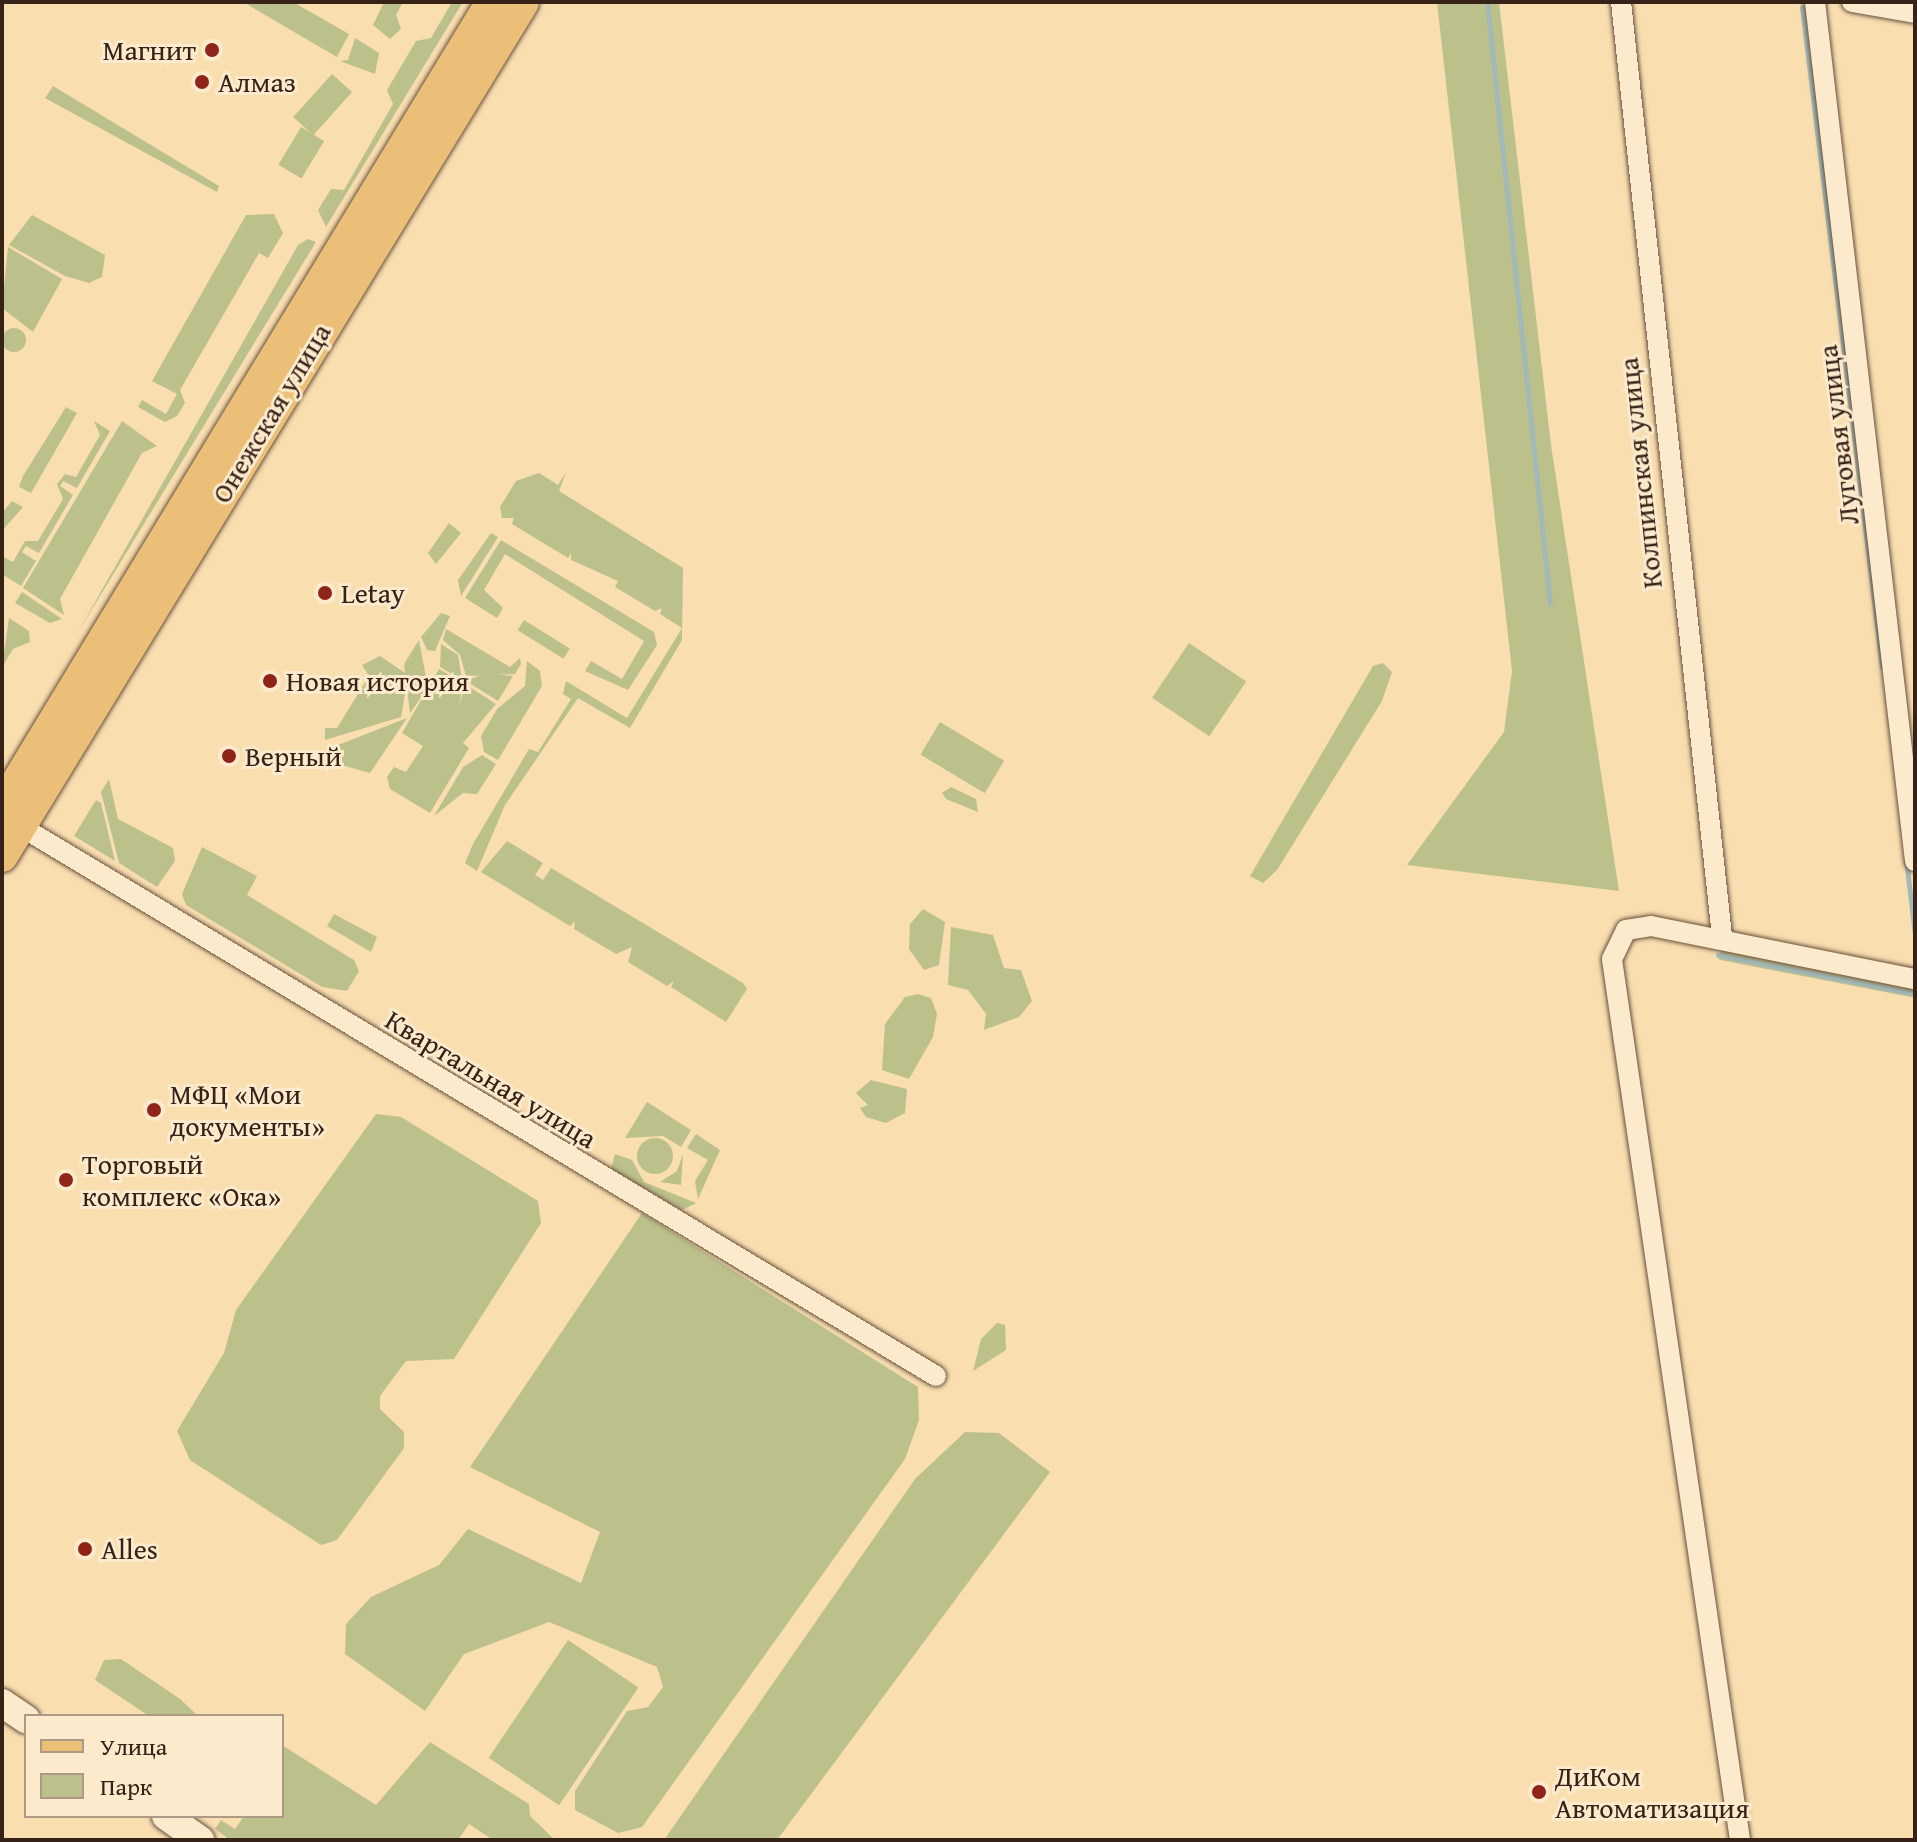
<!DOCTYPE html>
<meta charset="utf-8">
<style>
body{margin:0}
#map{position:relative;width:1917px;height:1842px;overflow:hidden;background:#f9deb0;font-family:"Gentium Book Plus",serif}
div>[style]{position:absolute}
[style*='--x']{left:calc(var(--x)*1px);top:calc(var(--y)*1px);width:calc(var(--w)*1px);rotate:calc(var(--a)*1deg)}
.green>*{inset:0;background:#bcc18c;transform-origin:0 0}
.round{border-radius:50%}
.stream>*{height:5px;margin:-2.5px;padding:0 2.5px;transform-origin:2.5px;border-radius:2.5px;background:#a3b9b7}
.roads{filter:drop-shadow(0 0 2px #68513e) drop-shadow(0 0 2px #68513e)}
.minor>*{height:20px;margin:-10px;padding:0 10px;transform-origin:10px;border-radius:10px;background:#fbeacc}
.secondary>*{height:28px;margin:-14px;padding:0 14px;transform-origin:14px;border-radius:14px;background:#fbeacc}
.primary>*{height:32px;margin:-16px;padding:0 16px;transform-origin:16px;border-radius:16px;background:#ecbf78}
.dots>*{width:22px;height:22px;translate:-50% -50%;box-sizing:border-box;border:4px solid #fbeacc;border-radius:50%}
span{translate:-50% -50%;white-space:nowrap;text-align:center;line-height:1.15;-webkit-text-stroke:6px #fbeacc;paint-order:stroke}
.poi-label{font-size:28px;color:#372218}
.right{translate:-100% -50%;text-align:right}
.left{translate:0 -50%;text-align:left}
.street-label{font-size:28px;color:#372218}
.frame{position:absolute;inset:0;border:4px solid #372218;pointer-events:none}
.legend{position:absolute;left:24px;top:1714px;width:260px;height:104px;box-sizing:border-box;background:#fbeacc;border:2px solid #ad9a84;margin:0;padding:10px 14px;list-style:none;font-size:24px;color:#372218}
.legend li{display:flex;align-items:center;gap:16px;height:40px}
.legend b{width:40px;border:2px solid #ad9a84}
</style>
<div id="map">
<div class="green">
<div style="clip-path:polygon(243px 2px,293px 2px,349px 34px,337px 57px)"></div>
<div style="clip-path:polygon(384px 2px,403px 2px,396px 15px,401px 29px,390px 39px,373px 25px)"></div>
<div style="clip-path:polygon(452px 2px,463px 2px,326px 227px,318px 210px,331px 189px,344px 190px,393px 104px,387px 90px,416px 41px,431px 38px)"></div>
<div style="clip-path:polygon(1437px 2px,1499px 2px,1551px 445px,1619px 891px,1407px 865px,1504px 732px,1512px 671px)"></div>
<div style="clip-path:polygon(355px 38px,379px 53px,375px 74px,340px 61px,348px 60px)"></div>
<div style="left:332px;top:74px;width:27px;height:58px;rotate:42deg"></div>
<div style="clip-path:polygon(53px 86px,219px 186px,217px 192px,45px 98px)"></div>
<div style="left:301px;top:127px;width:27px;height:44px;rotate:31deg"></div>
<div style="clip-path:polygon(274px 214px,283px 233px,268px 258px,259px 253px,180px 390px,185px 403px,177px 416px,165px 422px,138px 407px,142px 400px,166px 414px,177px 394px,152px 381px,246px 215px)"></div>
<div style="clip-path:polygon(32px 215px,105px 255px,102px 277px,89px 283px,65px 276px,9px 245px)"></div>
<div style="clip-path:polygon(308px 239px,316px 242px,78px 632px,298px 245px)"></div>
<div style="clip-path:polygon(8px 247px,62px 279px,33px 332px,2px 308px)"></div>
<div class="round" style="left:2px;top:328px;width:24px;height:24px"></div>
<div style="clip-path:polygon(66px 407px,77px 413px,31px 493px,19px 487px,23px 476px)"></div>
<div style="clip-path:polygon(94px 421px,110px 431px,77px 488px,63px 481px,60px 486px,73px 495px,39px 553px,26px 546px,22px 552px,36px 561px,21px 586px,2px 574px,2px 556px,13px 562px,25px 541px,38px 541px,63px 499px,57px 484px,65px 474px,76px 477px,100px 435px)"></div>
<div style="clip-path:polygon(122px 421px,157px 446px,142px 453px,60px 599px,64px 615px,23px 588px)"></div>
<div style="clip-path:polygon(566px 472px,559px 491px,683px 568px,682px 640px,630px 728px,578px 698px,505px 805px,477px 871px,465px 863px,473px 844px,529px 749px,538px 752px,571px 699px,563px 694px,566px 681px,627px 718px,682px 628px,660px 614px,662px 608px,655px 611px,615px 587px,618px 581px,571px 560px,571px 553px,568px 558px,512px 524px,514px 518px,502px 518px,500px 507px,516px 481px,539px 473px,558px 485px)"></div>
<div style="clip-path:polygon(12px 501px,23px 507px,2px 531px,2px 513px)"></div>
<div style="clip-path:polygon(449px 523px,461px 533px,436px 564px,428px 553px)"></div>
<div style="clip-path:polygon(491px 533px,498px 537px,461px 596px,458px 580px)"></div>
<div style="clip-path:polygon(501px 540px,654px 632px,657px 645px,628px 690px,585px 671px,591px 661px,622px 679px,644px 641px,505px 554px,484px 590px,503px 608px,497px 618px,465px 598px)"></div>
<div style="clip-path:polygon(22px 592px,62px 619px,50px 623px,15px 603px)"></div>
<div style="clip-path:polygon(441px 613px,450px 616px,435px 651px,427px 650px,421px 637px)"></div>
<div style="clip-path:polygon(9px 618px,29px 631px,30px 642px,13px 649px,2px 667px)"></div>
<div style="left:524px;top:620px;width:54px;height:12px;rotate:32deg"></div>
<div style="clip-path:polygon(446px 629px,510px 667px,520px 658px,521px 664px,515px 674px,466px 676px,460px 655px,443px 640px)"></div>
<div style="clip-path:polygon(419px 640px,428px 688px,410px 713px,404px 664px)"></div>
<div style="left:1189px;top:643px;width:69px;height:66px;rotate:34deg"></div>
<div style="clip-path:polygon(441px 644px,458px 655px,462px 680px,440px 667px)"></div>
<div style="clip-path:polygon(380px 656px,408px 675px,401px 717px,325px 740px,325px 728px,337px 728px,369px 676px,362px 665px)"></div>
<div style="clip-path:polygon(527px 661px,540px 671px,542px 686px,498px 760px,484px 752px,481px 736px,497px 709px,525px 686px)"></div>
<div style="clip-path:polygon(1383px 663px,1392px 672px,1382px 701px,1277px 870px,1263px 883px,1250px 876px,1373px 666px)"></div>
<div style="clip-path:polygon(439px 669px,463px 683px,459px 707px,465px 684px,496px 704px,463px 743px,469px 748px,430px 813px,390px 789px,387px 777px,394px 767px,406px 772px,423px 746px,402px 733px)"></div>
<div style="clip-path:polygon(481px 675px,493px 674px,513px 676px,498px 701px,466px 681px)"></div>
<div style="clip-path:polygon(407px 718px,370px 773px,331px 762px,333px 747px)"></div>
<div style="left:940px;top:722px;width:75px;height:38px;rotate:31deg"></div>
<div style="clip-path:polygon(482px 755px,496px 764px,477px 794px,463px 793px,434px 816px,463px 767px)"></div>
<div style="clip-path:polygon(109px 779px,118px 819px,173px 848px,175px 861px,157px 887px,119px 863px,101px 792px)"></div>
<div style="clip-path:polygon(951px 787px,976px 799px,978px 812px,946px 799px,942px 793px)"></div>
<div style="clip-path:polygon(96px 800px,101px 803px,115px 861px,74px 836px)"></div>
<div style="clip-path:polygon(507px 841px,543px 863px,535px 875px,543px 880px,551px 868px,743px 983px,747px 989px,726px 1022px,671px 987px,674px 981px,667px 986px,628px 962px,632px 947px,616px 954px,574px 929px,575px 921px,570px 926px,481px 872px)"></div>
<div style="clip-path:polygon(202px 847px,257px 876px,247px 895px,354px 960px,359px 971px,347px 991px,322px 987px,186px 905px,182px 894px)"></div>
<div style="clip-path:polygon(923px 909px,945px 922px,939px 965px,924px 970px,909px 949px,910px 924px)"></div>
<div style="clip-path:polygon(334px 914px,377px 937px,371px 952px,327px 926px)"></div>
<div style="clip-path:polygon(951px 927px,993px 935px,1004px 968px,1021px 970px,1032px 1001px,1019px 1017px,984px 1030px,986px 1014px,968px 990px,948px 985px)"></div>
<div style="left:1721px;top:950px;width:198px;height:10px;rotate:11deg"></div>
<div style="clip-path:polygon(918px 994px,931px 998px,937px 1014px,933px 1037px,909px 1079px,882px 1070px,885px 1024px,905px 997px)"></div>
<div style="clip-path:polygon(871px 1080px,907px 1089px,905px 1113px,886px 1123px,866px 1117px,860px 1108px,868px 1105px,856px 1093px)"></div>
<div style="clip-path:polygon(647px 1102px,691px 1130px,681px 1147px,663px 1136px,625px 1138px)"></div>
<div style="clip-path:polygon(376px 1114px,401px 1117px,538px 1201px,541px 1223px,454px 1359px,406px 1361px,380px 1396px,380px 1409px,404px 1432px,404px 1448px,337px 1540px,321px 1545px,190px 1460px,177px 1431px,224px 1353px,236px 1310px)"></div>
<div style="clip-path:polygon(696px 1134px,720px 1150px,698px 1199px,695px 1181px,708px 1160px,687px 1148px)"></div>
<div class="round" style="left:637px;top:1138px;width:36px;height:36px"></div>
<div style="clip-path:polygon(615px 1154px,632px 1160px,644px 1182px,696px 1203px,682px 1210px,611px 1169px)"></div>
<div style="clip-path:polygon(683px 1154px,681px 1185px,660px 1182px,677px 1171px)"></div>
<div style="clip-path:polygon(642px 1213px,918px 1387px,919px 1420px,905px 1459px,642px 1827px,618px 1833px,575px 1810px,575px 1791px,627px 1711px,648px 1707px,663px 1687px,657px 1667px,549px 1622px,464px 1654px,425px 1711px,345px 1654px,346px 1624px,371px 1597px,439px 1565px,468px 1529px,581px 1583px,600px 1532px,470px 1467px)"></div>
<div style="clip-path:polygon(997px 1323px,1005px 1325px,1006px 1350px,973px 1371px,981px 1339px)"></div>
<div style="clip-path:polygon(965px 1432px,999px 1433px,1050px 1472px,777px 1840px,664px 1840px,915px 1479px)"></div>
<div style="left:568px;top:1640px;width:85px;height:142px;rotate:34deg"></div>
<div style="clip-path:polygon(121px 1659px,180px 1699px,198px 1716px,149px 1716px,95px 1680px,104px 1660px)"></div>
<div style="clip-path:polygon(430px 1742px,529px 1804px,530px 1816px,555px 1840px,493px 1840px,469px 1824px,458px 1840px,230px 1840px,215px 1829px,221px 1820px,235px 1829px,244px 1816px,282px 1816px,282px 1745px,376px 1805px)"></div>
</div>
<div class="stream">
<div style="--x:1487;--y:2;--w:605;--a:84.03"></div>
<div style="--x:1802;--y:7;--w:665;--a:83.09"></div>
<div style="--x:1906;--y:860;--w:75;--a:83.1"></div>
<div style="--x:1718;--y:955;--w:201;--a:11.2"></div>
</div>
<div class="roads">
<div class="minor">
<div style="--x:1621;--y:2;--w:940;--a:83.83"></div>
<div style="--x:1815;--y:2;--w:865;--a:83.36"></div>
<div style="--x:1852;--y:2;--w:64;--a:9.9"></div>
<div style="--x:10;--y:820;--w:1080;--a:30.98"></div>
<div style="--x:1740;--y:1840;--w:890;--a:-98.27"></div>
<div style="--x:1612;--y:959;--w:32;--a:-64"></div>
<div style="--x:1626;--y:930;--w:25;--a:-9"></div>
<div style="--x:1651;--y:926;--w:269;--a:11.4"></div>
</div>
<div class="secondary">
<div style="--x:2;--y:1703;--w:29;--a:34"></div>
<div style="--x:166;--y:1816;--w:42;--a:35.2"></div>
</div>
<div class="primary">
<div style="--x:2;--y:807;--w:942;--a:-58.67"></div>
<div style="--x:2;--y:856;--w:1000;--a:-58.61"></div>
</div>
</div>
<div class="dots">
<div style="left:212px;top:50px;background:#8f2418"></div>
<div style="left:202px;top:82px;background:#8f2418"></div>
<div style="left:325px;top:593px;background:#8f2418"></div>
<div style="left:270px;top:681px;background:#8f2418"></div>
<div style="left:229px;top:756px;background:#8f2418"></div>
<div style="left:154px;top:1110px;background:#8f2418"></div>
<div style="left:66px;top:1180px;background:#8f2418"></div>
<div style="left:85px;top:1549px;background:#8f2418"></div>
<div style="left:1539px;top:1792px;background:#8f2418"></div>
</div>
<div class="poi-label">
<span class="right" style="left:196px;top:50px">Магнит</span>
<span class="left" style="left:218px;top:82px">Алмаз</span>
<span class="left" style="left:341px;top:593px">Letay</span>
<span class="left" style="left:286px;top:681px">Новая история</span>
<span class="left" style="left:245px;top:756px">Верный</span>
<span class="left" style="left:170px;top:1110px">МФЦ «Мои<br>документы»</span>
<span class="left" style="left:82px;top:1180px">Торговый<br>комплекс «Ока»</span>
<span class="left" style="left:101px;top:1549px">Alles</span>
<span class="left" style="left:1555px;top:1792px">ДиКом<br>Автоматизация</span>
</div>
<div class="street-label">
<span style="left:271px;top:413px;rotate:-59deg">Онежская улица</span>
<span style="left:1838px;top:435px;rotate:-97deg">Луговая улица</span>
<span style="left:1640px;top:473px;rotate:-96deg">Колпинская улица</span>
<span style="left:491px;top:1079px;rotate:31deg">Квартальная улица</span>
</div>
<div class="frame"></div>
<ul class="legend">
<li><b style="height:10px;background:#ecbf78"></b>Улица</li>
<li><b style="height:22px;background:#bcc18c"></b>Парк</li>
</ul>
</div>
